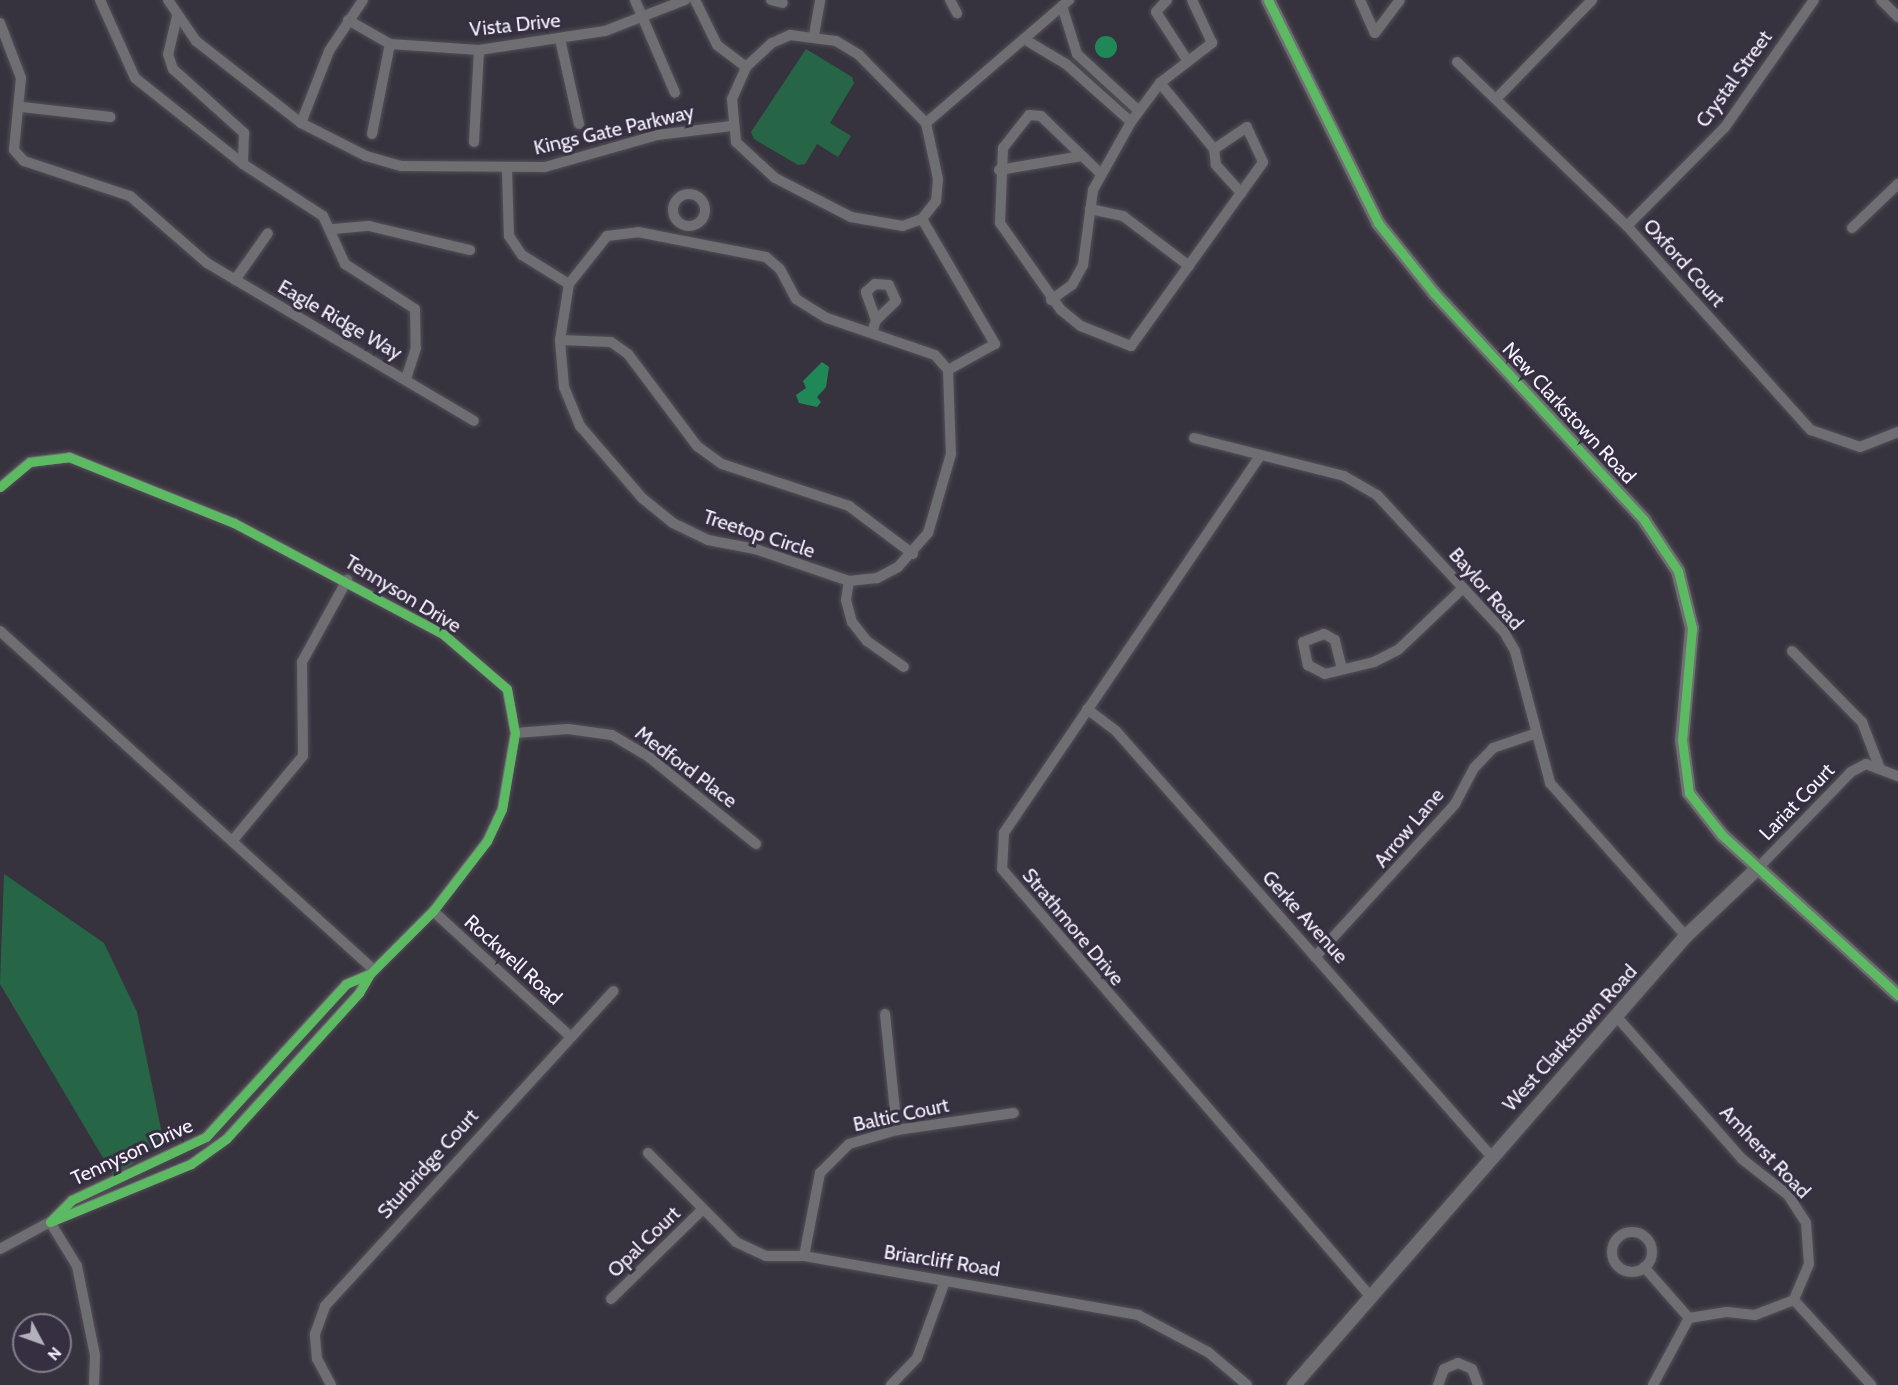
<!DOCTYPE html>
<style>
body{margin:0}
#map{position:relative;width:1898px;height:1385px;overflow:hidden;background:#37333e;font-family:Cabin,sans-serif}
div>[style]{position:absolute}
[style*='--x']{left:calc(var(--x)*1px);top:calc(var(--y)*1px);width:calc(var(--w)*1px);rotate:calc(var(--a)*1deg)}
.green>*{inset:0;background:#266646}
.water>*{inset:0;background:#208857}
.round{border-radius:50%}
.roads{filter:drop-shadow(0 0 2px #534f58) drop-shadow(0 0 2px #534f58)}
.minor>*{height:10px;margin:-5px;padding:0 5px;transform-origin:5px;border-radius:5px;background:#6f6e72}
.minor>.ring{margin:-5px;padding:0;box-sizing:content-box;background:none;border:10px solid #6f6e72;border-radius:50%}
.tertiary>*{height:14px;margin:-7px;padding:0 7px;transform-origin:7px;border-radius:7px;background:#6f6e72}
.cycleway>*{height:9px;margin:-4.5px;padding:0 4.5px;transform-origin:4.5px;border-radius:4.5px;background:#5cba63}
span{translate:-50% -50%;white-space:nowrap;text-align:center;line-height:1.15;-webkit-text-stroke:6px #362f42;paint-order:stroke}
.street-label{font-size:20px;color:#f6f2fe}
.north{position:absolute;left:12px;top:1313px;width:60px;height:60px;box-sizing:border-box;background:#362f42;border:2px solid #837d8d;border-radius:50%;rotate:131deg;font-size:16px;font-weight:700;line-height:24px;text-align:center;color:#f6f2fe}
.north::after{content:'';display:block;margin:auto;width:21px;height:27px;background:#b3afbb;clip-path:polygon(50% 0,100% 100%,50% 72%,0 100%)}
</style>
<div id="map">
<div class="green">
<div style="clip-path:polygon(806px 49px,852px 77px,854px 83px,830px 123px,851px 136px,838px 157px,817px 144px,805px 164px,798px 165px,754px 139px,751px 132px)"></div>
<div style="clip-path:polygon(4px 874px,104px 943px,137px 1012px,163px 1139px,115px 1178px,0 984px)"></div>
</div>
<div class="water">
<div class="round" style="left:1095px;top:36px;width:22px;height:22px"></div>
<div style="clip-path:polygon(822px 362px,829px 367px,826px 387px,817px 397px,821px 402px,817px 407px,799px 403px,796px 395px,806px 388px,803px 381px)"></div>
</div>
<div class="roads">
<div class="minor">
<div style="--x:100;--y:0;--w:85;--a:65.8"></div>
<div style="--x:135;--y:78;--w:138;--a:38.5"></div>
<div style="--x:243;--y:164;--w:95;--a:33"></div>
<div style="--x:323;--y:216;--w:53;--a:65.4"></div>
<div style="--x:345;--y:264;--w:83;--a:32.7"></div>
<div style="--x:415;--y:309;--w:39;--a:89"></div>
<div style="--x:416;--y:348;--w:33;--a:108"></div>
<div style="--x:168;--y:0;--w:50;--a:55.7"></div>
<div style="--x:196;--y:41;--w:133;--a:38"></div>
<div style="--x:301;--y:123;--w:73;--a:26.9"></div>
<div style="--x:366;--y:156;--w:36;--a:16"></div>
<div style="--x:401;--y:166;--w:144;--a:0.4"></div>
<div style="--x:545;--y:167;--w:116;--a:-15.9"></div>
<div style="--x:657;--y:135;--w:75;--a:-6.9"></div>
<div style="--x:635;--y:0;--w:101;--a:66.7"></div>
<div style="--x:695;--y:0;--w:50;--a:63.9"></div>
<div style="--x:717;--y:45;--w:36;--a:37"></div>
<div style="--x:771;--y:0;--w:12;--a:14"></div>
<div style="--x:950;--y:0;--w:15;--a:62"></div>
<div style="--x:1167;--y:0;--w:16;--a:133"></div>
<div style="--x:1156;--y:12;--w:57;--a:57.1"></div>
<div style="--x:1360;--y:0;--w:36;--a:66"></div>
<div style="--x:1375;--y:33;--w:41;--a:-52.9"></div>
<div style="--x:1881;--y:0;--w:24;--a:45"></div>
<div style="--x:1062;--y:6;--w:50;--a:72.6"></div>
<div style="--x:1077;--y:54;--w:84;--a:42.6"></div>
<div style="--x:177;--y:16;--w:39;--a:103"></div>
<div style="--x:168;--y:54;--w:16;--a:72"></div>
<div style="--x:173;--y:69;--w:96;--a:42"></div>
<div style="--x:244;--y:133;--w:31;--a:92"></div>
<div style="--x:348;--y:20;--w:48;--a:29.7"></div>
<div style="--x:390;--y:44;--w:89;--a:3.9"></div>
<div style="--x:479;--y:50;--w:127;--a:-8.6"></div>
<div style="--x:605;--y:31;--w:86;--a:-21.2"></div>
<div style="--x:0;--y:23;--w:59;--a:69.1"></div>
<div style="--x:21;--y:78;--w:72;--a:95.6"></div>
<div style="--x:14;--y:150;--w:15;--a:48"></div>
<div style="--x:24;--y:161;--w:112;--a:18.3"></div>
<div style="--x:130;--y:196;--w:102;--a:41"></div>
<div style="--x:207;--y:263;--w:310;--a:30.6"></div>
<div style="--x:790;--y:35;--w:46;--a:7.4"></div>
<div style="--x:836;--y:41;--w:27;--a:31"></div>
<div style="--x:859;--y:55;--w:95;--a:45.4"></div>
<div style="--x:926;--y:123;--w:57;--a:77.9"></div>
<div style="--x:938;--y:179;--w:22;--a:95"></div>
<div style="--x:936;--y:201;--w:23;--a:128"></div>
<div style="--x:922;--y:219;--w:20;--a:160"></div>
<div style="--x:903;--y:226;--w:53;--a:-170.2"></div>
<div style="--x:851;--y:217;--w:85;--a:-152.8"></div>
<div style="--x:775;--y:178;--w:53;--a:-137.3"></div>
<div style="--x:736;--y:142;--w:43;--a:-95.3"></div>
<div style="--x:732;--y:99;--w:35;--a:-66"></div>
<div style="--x:746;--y:67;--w:35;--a:-43"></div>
<div style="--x:772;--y:43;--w:20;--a:-24"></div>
<div style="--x:814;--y:35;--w:36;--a:-80"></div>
<div style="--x:560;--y:39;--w:87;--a:77.4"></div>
<div style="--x:1024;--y:39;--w:49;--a:30.8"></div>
<div style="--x:1066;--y:64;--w:87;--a:41.7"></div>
<div style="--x:1457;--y:62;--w:236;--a:44"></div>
<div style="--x:1627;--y:226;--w:275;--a:48"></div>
<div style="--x:1811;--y:430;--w:52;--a:19.1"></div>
<div style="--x:1860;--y:447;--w:41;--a:-21.5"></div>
<div style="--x:1160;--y:83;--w:85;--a:50.7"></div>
<div style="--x:1214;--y:149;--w:16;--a:83"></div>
<div style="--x:1216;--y:165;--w:38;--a:48"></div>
<div style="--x:1496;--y:99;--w:138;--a:-45.9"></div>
<div style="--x:22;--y:107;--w:89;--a:6.5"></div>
<div style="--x:301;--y:123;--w:77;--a:-68.7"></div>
<div style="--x:329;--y:51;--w:61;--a:-56.3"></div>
<div style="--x:926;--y:123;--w:189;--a:-40.7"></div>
<div style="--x:372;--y:134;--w:92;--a:-78.7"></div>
<div style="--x:474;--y:142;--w:92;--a:-86.9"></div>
<div style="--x:507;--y:170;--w:66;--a:88.3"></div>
<div style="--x:509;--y:236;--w:23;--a:56"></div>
<div style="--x:522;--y:255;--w:55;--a:31.7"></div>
<div style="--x:999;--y:170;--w:84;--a:-9.6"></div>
<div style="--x:1101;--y:174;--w:83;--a:-136"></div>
<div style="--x:1041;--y:116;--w:12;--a:-175"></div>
<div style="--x:1029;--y:115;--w:42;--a:128.2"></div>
<div style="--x:1003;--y:148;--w:75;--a:92.3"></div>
<div style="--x:1000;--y:223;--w:106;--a:55"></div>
<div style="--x:1061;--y:310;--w:26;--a:39"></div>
<div style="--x:1081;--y:326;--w:54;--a:21.8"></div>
<div style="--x:1131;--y:346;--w:226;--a:-54.3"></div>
<div style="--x:1263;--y:162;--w:38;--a:-115"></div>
<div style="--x:1247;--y:127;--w:40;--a:146"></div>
<div class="ring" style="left:673px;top:194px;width:22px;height:22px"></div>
<div style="--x:1090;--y:209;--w:34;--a:12"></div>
<div style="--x:1123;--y:216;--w:83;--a:37.1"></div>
<div style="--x:922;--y:219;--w:145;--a:59.7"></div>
<div style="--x:995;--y:344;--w:54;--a:151"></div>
<div style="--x:1627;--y:226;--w:139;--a:-45.3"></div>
<div style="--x:1725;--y:127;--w:155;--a:-55"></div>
<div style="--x:1852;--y:228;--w:64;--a:-43.7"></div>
<div style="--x:333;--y:229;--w:36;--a:-5"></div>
<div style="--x:369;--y:226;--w:104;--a:13.4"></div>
<div style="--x:638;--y:232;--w:130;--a:11.1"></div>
<div style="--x:766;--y:257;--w:18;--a:41"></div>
<div style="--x:780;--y:269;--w:34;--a:62"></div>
<div style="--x:796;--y:299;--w:36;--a:32"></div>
<div style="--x:827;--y:318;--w:114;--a:18.9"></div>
<div style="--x:935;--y:355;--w:20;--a:49"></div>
<div style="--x:948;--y:370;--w:84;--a:88"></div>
<div style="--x:951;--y:454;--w:82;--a:106.2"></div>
<div style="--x:928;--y:533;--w:45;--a:131.4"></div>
<div style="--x:898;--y:567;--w:24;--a:152"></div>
<div style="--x:877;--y:578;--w:28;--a:174"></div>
<div style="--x:849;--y:581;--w:99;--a:-161.2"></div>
<div style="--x:755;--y:549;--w:48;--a:-169.2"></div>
<div style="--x:708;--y:540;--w:39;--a:-154"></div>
<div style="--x:673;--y:523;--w:38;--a:-141"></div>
<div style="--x:643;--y:499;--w:96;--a:-130.8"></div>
<div style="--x:580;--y:426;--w:42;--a:-112.3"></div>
<div style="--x:564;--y:387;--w:47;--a:-94.9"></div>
<div style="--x:560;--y:340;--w:57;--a:-80.9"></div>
<div style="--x:569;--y:284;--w:61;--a:-51.6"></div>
<div style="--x:607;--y:236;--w:31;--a:-7"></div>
<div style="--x:235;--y:280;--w:57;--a:-54.9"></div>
<div style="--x:1051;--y:300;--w:26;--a:-36"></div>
<div style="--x:1072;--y:285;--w:23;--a:-61"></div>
<div style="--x:1083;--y:265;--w:76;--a:-82.4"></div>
<div style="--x:1093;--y:190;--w:78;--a:-60.8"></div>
<div style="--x:1131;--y:122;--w:49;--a:-53.4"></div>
<div style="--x:1160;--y:83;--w:66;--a:-37.6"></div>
<div style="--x:1212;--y:43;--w:47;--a:-114.9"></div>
<div style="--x:872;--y:333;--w:14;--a:-73"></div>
<div style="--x:876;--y:320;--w:30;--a:-110"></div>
<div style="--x:866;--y:292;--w:12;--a:-42"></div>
<div style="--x:875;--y:284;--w:14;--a:4"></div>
<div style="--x:889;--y:285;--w:17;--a:66"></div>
<div style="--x:896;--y:301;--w:28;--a:136"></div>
<div style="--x:560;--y:340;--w:51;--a:2.2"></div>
<div style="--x:611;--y:342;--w:21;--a:35"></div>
<div style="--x:628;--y:354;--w:115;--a:53.1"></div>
<div style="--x:697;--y:446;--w:31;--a:36"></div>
<div style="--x:722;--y:464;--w:134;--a:18.3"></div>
<div style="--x:849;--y:506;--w:80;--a:36.9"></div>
<div style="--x:1194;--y:438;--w:155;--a:14.2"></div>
<div style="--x:1344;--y:476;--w:38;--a:30"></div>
<div style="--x:1377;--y:495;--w:187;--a:47.2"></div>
<div style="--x:1504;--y:632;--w:22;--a:60"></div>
<div style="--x:1515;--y:651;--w:137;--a:75.1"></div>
<div style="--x:1550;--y:783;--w:205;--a:48.4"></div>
<div style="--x:1260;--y:456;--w:456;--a:124.2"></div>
<div style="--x:1004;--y:833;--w:36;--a:93"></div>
<div style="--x:1002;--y:869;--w:564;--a:49.24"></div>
<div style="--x:0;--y:487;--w:39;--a:-40"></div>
<div style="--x:30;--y:462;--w:39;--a:-7"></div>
<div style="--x:69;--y:457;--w:178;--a:21.8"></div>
<div style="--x:234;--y:523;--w:237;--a:28"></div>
<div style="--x:443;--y:634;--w:84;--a:40.7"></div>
<div style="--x:507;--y:689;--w:45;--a:79.7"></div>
<div style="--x:515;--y:733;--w:77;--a:99.7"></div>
<div style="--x:502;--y:809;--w:35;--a:115"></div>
<div style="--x:487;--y:841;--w:88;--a:127.6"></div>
<div style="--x:433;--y:911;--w:89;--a:135"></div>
<div style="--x:370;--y:974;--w:22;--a:120"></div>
<div style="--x:359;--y:993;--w:197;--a:132.3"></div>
<div style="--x:226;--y:1139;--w:43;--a:144.5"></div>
<div style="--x:191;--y:1164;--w:152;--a:157.6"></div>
<div style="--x:50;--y:1222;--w:31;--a:-45"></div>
<div style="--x:72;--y:1200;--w:148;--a:-25.2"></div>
<div style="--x:206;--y:1137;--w:207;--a:-47.5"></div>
<div style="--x:346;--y:984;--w:26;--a:-23"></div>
<div style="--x:849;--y:581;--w:19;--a:99"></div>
<div style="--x:846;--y:600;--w:23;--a:75"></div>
<div style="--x:852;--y:622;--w:24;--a:52"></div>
<div style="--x:867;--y:641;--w:45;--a:35.1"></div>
<div style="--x:0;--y:631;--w:505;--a:42.19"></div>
<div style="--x:1792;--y:651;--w:100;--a:45.4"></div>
<div style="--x:1862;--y:722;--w:47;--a:68.9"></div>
<div style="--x:1342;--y:669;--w:30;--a:-104"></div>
<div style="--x:1335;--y:640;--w:13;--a:-151"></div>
<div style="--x:1324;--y:634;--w:22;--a:159"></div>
<div style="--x:1303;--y:642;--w:24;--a:78"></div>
<div style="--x:1308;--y:665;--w:19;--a:28"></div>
<div style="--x:1325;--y:674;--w:50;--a:-13.8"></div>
<div style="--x:1374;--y:662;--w:27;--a:-27"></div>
<div style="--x:1398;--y:650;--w:90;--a:-43.6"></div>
<div style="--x:1087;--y:709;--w:36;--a:37"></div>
<div style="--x:1116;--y:731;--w:567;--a:48.58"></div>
<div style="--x:515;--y:733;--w:53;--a:-4.3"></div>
<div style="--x:568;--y:729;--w:44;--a:7.8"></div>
<div style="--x:612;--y:735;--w:43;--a:30.7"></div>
<div style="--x:649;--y:757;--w:138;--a:39.1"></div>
<div style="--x:233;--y:840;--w:109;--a:-50.2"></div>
<div style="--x:303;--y:756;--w:94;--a:-90.6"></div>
<div style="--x:302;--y:662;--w:94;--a:-61.2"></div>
<div style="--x:1758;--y:868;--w:134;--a:-45.9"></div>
<div style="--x:1851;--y:772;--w:17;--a:-28"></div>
<div style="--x:1866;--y:764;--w:34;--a:21"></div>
<div style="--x:433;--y:911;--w:184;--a:42.4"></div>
<div style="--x:1315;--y:957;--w:207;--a:-47.5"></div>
<div style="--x:1455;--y:804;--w:41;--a:-62.2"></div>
<div style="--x:1474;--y:768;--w:28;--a:-46"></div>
<div style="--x:1493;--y:748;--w:43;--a:-18.9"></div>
<div style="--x:885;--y:1014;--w:117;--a:84.1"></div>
<div style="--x:1616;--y:1016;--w:191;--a:48.6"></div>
<div style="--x:1742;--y:1159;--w:58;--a:38"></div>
<div style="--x:1788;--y:1195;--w:33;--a:57"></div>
<div style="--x:1806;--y:1223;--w:41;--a:85.8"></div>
<div style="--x:1809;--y:1264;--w:39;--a:113"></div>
<div style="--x:648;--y:1153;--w:125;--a:45.3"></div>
<div style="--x:736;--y:1242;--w:33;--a:25"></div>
<div style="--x:766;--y:1256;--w:38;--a:0"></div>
<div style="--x:804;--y:1256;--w:339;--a:10"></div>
<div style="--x:1138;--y:1315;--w:79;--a:27.9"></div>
<div style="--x:1208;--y:1352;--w:51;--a:40.2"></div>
<div class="ring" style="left:1612px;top:1232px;width:30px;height:30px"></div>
<div style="--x:0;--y:1249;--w:57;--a:-28.4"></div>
<div style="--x:50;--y:1222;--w:52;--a:58.5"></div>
<div style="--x:77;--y:1266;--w:91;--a:78.6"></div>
<div style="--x:95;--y:1355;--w:30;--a:92"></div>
<div style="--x:804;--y:1256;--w:85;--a:-79.1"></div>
<div style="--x:820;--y:1173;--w:41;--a:-45"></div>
<div style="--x:849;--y:1144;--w:50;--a:-16.3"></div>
<div style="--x:897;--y:1130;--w:118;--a:-8.3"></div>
<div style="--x:1644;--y:1267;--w:68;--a:48.6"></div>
<div style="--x:611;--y:1299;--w:127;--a:-44.4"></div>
<div style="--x:1794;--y:1300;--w:115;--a:47.8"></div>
<div style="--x:331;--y:1385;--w:30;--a:-118"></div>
<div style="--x:317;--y:1359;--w:25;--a:-95"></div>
<div style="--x:315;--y:1334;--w:30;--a:-70"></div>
<div style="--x:325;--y:1306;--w:427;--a:-47.5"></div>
<div style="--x:891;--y:1385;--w:37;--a:-46"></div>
<div style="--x:917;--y:1358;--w:82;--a:-70"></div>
<div style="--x:1438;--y:1385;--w:17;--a:-69"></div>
<div style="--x:1444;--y:1369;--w:15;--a:-23"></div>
<div style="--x:1458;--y:1363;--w:15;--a:23"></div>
<div style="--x:1472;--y:1369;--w:17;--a:69"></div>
<div style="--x:1653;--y:1385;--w:76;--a:-61.8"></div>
<div style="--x:1689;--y:1318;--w:38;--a:-9"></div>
<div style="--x:1727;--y:1312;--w:28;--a:6"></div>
<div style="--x:1755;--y:1315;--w:42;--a:-21"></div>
</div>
<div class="tertiary">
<div style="--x:1268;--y:0;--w:249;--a:63.7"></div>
<div style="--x:1378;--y:223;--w:90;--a:51.3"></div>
<div style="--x:1434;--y:293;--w:309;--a:47.2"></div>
<div style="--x:1644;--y:520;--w:61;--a:56.3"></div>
<div style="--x:1678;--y:571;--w:59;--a:76.2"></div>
<div style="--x:1692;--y:628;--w:112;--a:95.1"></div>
<div style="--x:1682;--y:740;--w:53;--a:82.5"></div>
<div style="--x:1689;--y:793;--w:53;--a:51.8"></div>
<div style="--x:1722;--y:835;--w:238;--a:42.3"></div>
<div style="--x:1294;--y:1385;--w:596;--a:-48.88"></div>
<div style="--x:1686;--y:936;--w:99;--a:-43.4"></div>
</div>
</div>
<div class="cycleway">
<div style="--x:1268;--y:0;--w:249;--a:63.7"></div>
<div style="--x:1378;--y:223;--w:90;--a:51.3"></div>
<div style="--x:1434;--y:293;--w:309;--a:47.2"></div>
<div style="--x:1644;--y:520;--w:61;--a:56.3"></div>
<div style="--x:1678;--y:571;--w:59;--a:76.2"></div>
<div style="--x:1692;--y:628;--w:112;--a:95.1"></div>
<div style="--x:1682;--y:740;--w:53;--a:82.5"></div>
<div style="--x:1689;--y:793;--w:53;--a:51.8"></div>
<div style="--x:1722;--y:835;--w:238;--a:42.3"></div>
<div style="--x:0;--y:487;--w:39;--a:-40"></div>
<div style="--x:30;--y:462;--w:39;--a:-7"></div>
<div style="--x:69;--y:457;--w:178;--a:21.8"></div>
<div style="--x:234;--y:523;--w:237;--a:28"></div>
<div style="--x:443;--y:634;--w:84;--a:40.7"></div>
<div style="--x:507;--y:689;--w:45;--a:79.7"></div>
<div style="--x:515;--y:733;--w:77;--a:99.7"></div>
<div style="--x:502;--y:809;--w:35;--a:115"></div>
<div style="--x:487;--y:841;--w:88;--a:127.6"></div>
<div style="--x:433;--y:911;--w:89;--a:135"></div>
<div style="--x:370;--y:974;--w:22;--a:120"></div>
<div style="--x:359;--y:993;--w:197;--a:132.3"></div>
<div style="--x:226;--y:1139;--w:43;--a:144.5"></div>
<div style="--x:191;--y:1164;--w:152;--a:157.6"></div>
<div style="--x:50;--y:1222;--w:31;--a:-45"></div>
<div style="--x:72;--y:1200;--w:148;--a:-25.2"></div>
<div style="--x:206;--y:1137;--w:207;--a:-47.5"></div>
<div style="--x:346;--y:984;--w:26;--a:-23"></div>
</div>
<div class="street-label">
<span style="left:515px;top:25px;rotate:-6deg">Vista Drive</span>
<span style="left:1734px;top:79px;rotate:-54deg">Crystal Street</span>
<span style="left:614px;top:130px;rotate:-13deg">Kings Gate Parkway</span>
<span style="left:1684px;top:263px;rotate:48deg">Oxford Court</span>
<span style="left:340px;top:320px;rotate:30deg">Eagle Ridge Way</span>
<span style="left:1569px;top:413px;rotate:47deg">New Clarkstown Road</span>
<span style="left:759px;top:534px;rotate:18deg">Treetop Circle</span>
<span style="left:1486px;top:589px;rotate:49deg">Baylor Road</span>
<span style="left:403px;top:594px;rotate:31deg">Tennyson Drive</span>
<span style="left:686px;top:767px;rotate:37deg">Medford Place</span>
<span style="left:1797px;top:802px;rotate:-46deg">Lariat Court</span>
<span style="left:1409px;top:828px;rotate:-50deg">Arrow Lane</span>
<span style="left:1305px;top:917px;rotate:48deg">Gerke Avenue</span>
<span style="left:1073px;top:927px;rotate:50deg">Strathmore Drive</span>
<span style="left:513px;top:960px;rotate:42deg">Rockwell Road</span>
<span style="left:1570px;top:1038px;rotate:-48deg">West Clarkstown Road</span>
<span style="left:901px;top:1115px;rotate:-12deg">Baltic Court</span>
<span style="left:132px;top:1152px;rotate:-25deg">Tennyson Drive</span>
<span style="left:1765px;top:1152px;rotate:46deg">Amherst Road</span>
<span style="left:428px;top:1164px;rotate:-48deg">Sturbridge Court</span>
<span style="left:644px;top:1242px;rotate:-44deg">Opal Court</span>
<span style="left:942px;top:1261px;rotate:9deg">Briarcliff Road</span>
</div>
<div class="north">N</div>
</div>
